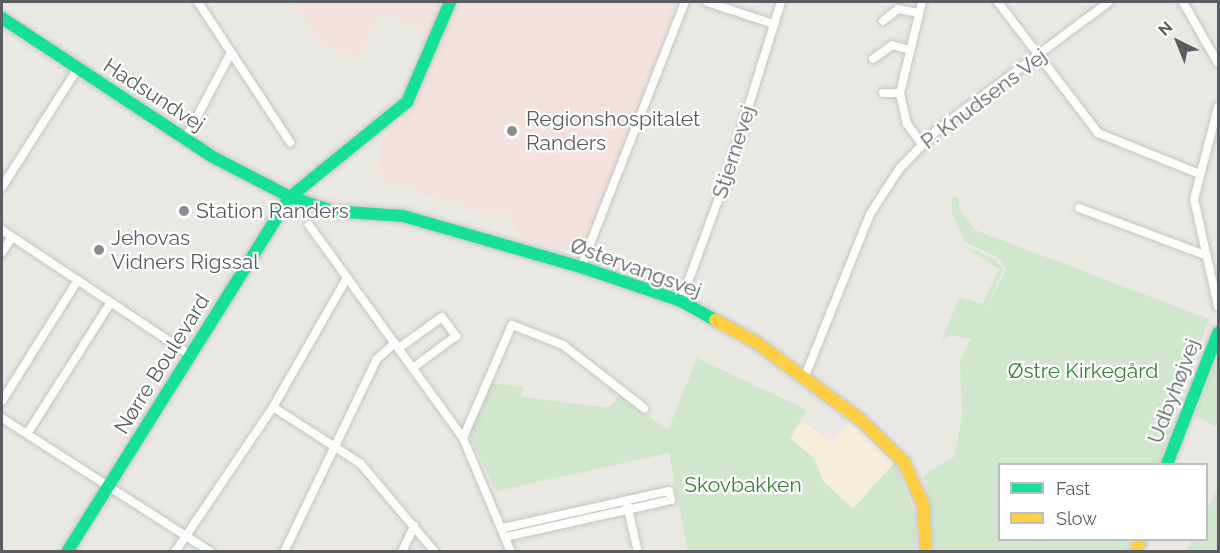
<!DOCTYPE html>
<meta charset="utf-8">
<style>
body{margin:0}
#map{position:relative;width:1220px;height:553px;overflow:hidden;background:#e9e8e3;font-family:Raleway,sans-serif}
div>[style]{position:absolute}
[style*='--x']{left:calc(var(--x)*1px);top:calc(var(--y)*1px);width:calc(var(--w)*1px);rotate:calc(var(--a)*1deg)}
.commercial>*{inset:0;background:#f5eeda}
.medical>*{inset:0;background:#f3e1de}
.green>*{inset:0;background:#d0e6cd}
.roads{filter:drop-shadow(0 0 2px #c5c5c4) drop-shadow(0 0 2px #c5c5c4)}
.street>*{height:8px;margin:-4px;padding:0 4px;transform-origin:4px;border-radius:4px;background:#fcfcfb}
.fast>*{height:12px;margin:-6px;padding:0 6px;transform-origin:6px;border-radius:6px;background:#16e098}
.slow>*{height:12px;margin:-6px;padding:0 6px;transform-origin:6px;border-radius:6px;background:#ffcf43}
.dots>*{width:16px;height:16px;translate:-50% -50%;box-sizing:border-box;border:3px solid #fff;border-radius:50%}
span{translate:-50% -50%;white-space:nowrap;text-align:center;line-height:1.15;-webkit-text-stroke:4.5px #fff;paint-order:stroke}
.street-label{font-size:21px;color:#595d61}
.poi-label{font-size:21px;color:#595d61}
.left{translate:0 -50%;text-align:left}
.park-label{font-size:21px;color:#348536}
.frame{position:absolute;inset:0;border:3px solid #595d61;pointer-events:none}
.legend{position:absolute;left:998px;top:463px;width:210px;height:78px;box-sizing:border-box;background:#fff;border:2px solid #bdbec0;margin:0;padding:8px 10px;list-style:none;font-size:18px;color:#595d61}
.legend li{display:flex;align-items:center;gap:12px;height:30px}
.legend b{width:30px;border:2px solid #bdbec0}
.north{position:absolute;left:1148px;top:12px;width:60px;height:60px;-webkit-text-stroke:4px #fff;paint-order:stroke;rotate:317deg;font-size:16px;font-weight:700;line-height:24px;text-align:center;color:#595d61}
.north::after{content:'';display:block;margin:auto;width:21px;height:27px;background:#595d61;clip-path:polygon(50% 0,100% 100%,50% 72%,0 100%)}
</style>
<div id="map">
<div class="commercial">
<div style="clip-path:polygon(802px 421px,831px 442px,850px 422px,895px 462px,853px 509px,823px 481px,814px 458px,790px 438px)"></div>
</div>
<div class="medical">
<div style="clip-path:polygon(292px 2px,442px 2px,428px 33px,381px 14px,359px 60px,318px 42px)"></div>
<div style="clip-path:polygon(458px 2px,676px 2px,638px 118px,579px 253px,521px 238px,509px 214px,482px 213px,377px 180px,381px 140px,412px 108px)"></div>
</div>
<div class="green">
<div style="clip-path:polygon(958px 197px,960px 210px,975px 230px,1209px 319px,1159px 464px,1000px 464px,1000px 540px,1131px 540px,1127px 551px,935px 551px,924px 475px,954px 457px,962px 417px,960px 360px,1006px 269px,999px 258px,965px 242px,952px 213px,952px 198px)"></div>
<div style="clip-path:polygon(962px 245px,995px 259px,1003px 270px,972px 339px,950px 335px,942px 341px,959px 297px,983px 304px,999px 269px)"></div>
<div style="clip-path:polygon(1218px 355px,1218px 428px,1195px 415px)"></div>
<div style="clip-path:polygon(697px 358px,807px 410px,790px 438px,814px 458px,823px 481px,853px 509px,895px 462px,916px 518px,916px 551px,688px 551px,669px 453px,496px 491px,468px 431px,491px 383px,523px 387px,521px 397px,609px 408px,620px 395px,668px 430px)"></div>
<div style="clip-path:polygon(1218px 488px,1218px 551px,1186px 551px,1192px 540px,1206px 540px,1207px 509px)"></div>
</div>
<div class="roads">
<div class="street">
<div style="--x:198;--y:2;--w:168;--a:56.7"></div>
<div style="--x:707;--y:2;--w:71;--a:18.2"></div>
<div style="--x:998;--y:2;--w:165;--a:52.6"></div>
<div style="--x:1098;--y:133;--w:107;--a:22"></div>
<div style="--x:1183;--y:2;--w:70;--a:60.2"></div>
<div style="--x:883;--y:21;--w:19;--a:-39"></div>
<div style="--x:898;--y:9;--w:20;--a:11"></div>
<div style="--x:873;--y:59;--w:24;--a:-36"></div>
<div style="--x:892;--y:45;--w:19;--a:16"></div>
<div style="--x:883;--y:93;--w:17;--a:0"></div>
<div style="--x:1218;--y:107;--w:95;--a:104.6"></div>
<div style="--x:1194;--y:199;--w:110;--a:77.4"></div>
<div style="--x:185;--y:139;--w:98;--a:-61.9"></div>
<div style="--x:921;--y:143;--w:24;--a:-126"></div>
<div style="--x:907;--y:124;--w:32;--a:-103"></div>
<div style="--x:900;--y:93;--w:94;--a:-76.4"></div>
<div style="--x:2;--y:187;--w:141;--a:-57.4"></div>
<div style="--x:1079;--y:208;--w:134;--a:20.5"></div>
<div style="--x:309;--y:225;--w:263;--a:54.1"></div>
<div style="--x:463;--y:438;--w:124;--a:67.2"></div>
<div style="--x:2;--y:230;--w:226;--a:33.6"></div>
<div style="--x:2;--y:253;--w:19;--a:-58"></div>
<div style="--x:581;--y:267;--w:285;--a:-68.6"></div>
<div style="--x:681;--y:301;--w:136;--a:-69.8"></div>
<div style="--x:728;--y:173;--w:179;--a:-72.8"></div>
<div style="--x:399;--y:348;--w:53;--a:-35.8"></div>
<div style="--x:442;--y:317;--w:24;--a:54"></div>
<div style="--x:456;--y:336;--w:52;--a:143.6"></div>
<div style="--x:805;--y:376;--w:175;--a:-68.1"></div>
<div style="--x:870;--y:214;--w:55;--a:-56.9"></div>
<div style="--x:900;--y:168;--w:53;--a:-45.8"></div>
<div style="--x:937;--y:130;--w:214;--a:-36.7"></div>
<div style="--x:2;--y:401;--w:143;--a:-57.9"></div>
<div style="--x:273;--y:407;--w:103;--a:32.8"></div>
<div style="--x:360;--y:463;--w:116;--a:49.9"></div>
<div style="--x:2;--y:418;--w:248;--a:32.7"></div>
<div style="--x:27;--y:434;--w:156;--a:-57.5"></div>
<div style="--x:463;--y:438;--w:123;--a:-66.6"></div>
<div style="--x:512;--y:325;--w:55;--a:21.4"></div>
<div style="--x:563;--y:345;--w:103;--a:37.9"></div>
<div style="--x:627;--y:504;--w:45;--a:77.2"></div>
<div style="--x:503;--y:528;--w:170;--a:-12.6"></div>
<div style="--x:669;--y:491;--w:9;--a:77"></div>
<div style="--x:671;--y:500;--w:169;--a:167.4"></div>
<div style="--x:175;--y:552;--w:175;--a:-55.9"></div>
<div style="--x:273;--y:407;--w:149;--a:-60.2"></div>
<div style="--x:284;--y:552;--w:214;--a:-64.3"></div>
<div style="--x:377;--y:359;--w:24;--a:-42"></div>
<div style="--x:402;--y:552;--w:29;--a:-65"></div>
</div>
<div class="fast">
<div style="--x:2;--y:18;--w:250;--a:33.4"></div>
<div style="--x:211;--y:156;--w:89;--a:27.4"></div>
<div style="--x:290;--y:197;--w:44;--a:18.4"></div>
<div style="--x:332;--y:211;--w:71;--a:4"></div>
<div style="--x:403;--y:216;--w:185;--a:16"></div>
<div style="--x:581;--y:267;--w:106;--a:18.8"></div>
<div style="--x:681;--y:301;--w:39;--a:29"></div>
<div style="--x:1167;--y:464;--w:141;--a:-68.7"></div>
<div style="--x:67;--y:552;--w:419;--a:-57.9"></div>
<div style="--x:290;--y:197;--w:151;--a:-39.1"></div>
<div style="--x:407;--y:102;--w:109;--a:-66.7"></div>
</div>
<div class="slow">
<div style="--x:715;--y:320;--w:48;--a:28.7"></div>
<div style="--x:757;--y:343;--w:131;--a:36.6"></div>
<div style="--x:862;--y:421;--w:59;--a:44.3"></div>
<div style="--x:904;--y:462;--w:46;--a:65.7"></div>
<div style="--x:923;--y:504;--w:48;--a:86.4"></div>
<div style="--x:1136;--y:552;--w:13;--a:-72"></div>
</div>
</div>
<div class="dots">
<div style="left:512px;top:131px;background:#8b8e8e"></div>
<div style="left:184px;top:211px;background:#8b8e8e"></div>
<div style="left:99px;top:250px;background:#8b8e8e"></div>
</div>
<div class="street-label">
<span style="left:154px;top:95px;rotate:33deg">Hadsundvej</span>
<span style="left:984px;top:99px;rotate:-37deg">P. Knudsens Vej</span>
<span style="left:734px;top:152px;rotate:-72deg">Stjernevej</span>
<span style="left:636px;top:268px;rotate:20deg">Østervangsvej</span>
<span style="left:162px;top:364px;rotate:-58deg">Nørre Boulevard</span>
<span style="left:1174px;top:391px;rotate:-69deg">Udbyhøjvej</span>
</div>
<div class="poi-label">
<span class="left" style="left:526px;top:131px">Regionshospitalet<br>Randers</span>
<span class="left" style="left:196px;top:211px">Station Randers</span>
<span class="left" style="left:111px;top:250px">Jehovas<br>Vidners Rigssal</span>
</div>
<div class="park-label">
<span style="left:1083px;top:371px">Østre Kirkegård</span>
<span style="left:743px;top:485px">Skovbakken</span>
</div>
<div class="frame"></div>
<ul class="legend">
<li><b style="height:8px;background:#16e098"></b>Fast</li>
<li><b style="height:8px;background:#ffcf43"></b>Slow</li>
</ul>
<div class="north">N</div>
</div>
